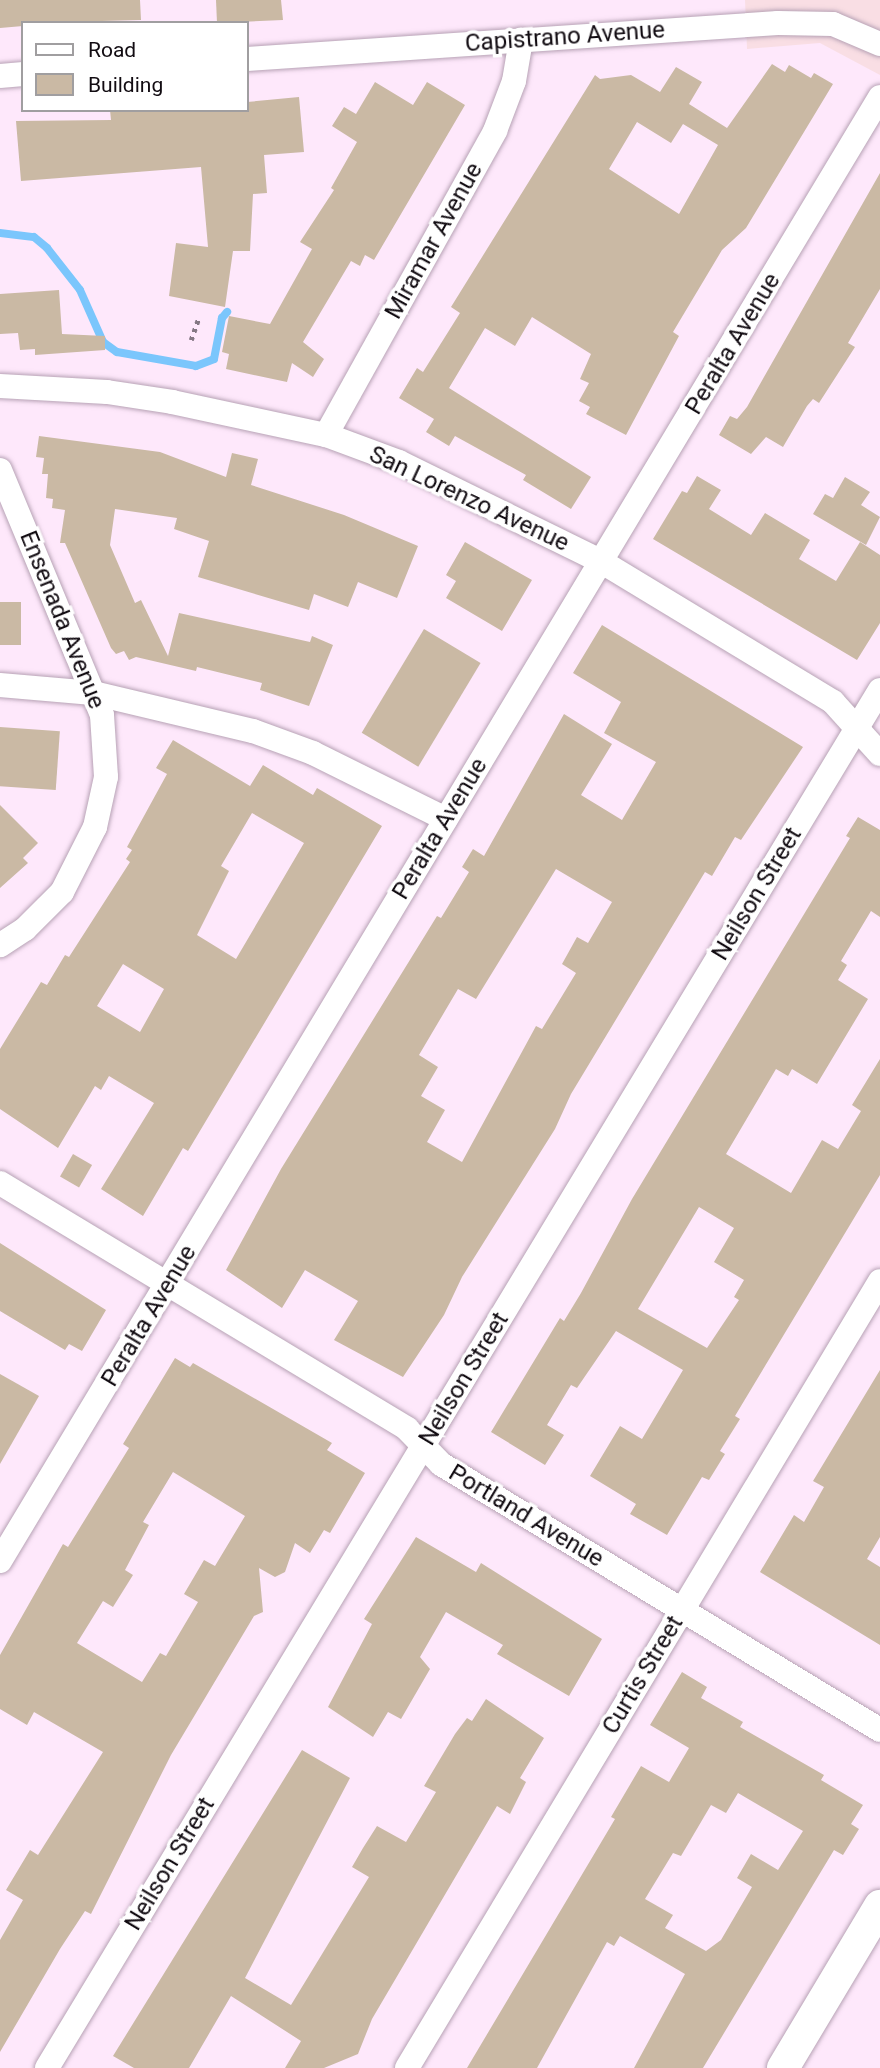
<!DOCTYPE html>
<style>
body{margin:0}
#map{position:relative;width:880px;height:2068px;overflow:hidden;background:#fee8fb;font-family:Roboto,sans-serif}
div>[style]{position:absolute}
[style*='--x']{left:calc(var(--x)*1px);top:calc(var(--y)*1px);width:calc(var(--w)*1px);rotate:calc(var(--a)*1deg)}
.commercial>*{inset:0;background:#f9dee4}
.stream>*{height:8px;margin:-4px;padding:0 4px;transform-origin:4px;border-radius:4px;background:#7bc6fc}
.building>*{inset:0;background:#cab9a4;transform-origin:0 0}
.path>*{height:4.5px;margin-top:-2.25px;transform-origin:0;background:repeating-linear-gradient(90deg,#857884 0 3.5px,transparent 0 8.5px)}
.roads{filter:drop-shadow(0 0 2px #b7a2b5) drop-shadow(0 0 2px #b7a2b5)}
.minor>*{height:24px;margin:-12px;padding:0 12px;transform-origin:12px;border-radius:12px;background:#fff}
.tertiary>*{height:32px;margin:-16px;padding:0 16px;transform-origin:16px;border-radius:16px;background:#fff}
span{translate:-50% -50%;white-space:nowrap;text-align:center;line-height:1.15;-webkit-text-stroke:7px #fff;paint-order:stroke}
.street-label{font-size:24px;color:#120c12}
.legend{position:absolute;left:21px;top:21px;width:228px;height:91px;box-sizing:border-box;background:#fff;border:2px solid #a09ea0;margin:0;padding:9px 12px;list-style:none;font-size:21px;color:#120c12}
.legend li{display:flex;align-items:center;gap:14px;height:35px}
.legend b{width:35px;border:2px solid #a09ea0}
</style>
<div id="map">
<div class="commercial">
<div style="clip-path:polygon(745px 0,880px 0,880px 75px,820px 43px,747px 49px)"></div>
</div>
<div class="stream">
<div style="--x:0;--y:233;--w:34;--a:7"></div>
<div style="--x:34;--y:237;--w:17;--a:40"></div>
<div style="--x:47;--y:248;--w:53;--a:51.8"></div>
<div style="--x:80;--y:290;--w:57;--a:66.1"></div>
<div style="--x:103;--y:342;--w:17;--a:36"></div>
<div style="--x:117;--y:352;--w:80;--a:10"></div>
<div style="--x:196;--y:366;--w:19;--a:-21"></div>
<div style="--x:214;--y:359;--w:42;--a:-79"></div>
<div style="--x:222;--y:318;--w:8;--a:-50"></div>
</div>
<div class="building">
<div style="clip-path:polygon(0 0,140px 0,141px 20px,23px 23px,23px 26px,0 28px)"></div>
<div style="clip-path:polygon(216px 0,281px 0,283px 20px,217px 23px)"></div>
<div style="clip-path:polygon(evenodd,772px 64px,785px 72px,789px 65px,811px 78px,814px 73px,833px 84px,746px 228px,722px 250px,673px 332px,679px 336px,626px 435px,586px 414px,590px 407px,579px 401px,589px 383px,580px 379px,591px 354px,532px 317px,515px 346px,485px 328px,449px 388px,591px 477px,571px 509px,523px 480px,526px 475px,455px 436px,449px 446px,426px 432px,434px 419px,399px 398px,417px 368px,423px 372px,460px 313px,451px 307px,595px 75px,600px 79px,631px 75px,660px 92px,676px 67px,702px 82px,689px 104px,727px 128px,772px 64px,637px 122px,671px 143px,683px 124px,718px 145px,679px 214px,609px 169px,637px 122px)"></div>
<div style="clip-path:polygon(375px 82px,413px 105px,427px 82px,465px 105px,374px 260px,365px 255px,360px 266px,351px 261px,303px 342px,324px 359px,313px 377px,292px 363px,287px 382px,226px 369px,229px 354px,222px 352px,229px 316px,270px 324px,312px 249px,300px 242px,334px 190px,331px 188px,357px 142px,332px 126px,344px 107px,356px 114px)"></div>
<div style="clip-path:polygon(299px 97px,304px 152px,264px 155px,267px 193px,253px 194px,250px 251px,233px 251px,225px 307px,169px 296px,176px 243px,208px 247px,201px 167px,21px 181px,16px 121px,111px 120px,110px 110px,247px 110px,247px 102px)"></div>
<div style="clip-path:polygon(880px 173px,880px 289px,848px 343px,855px 347px,819px 403px,813px 399px,807px 406px,783px 447px,766px 437px,751px 454px,719px 435px,730px 416px,737px 419px,747px 407px)"></div>
<div style="clip-path:polygon(59px 290px,62px 334px,105px 336px,105px 350px,35px 355px,35px 349px,20px 350px,18px 333px,0 334px,0 294px)"></div>
<div style="clip-path:polygon(39px 436px,160px 452px,226px 477px,232px 453px,258px 459px,251px 485px,344px 515px,418px 546px,397px 598px,358px 582px,348px 607px,314px 594px,309px 610px,198px 577px,209px 541px,174px 529px,177px 518px,115px 509px,110px 545px,135px 603px,141px 600px,168px 656px,179px 613px,310px 642px,312px 636px,333px 645px,309px 706px,260px 690px,262px 683px,197px 667px,196px 671px,136px 657px,129px 660px,124px 651px,116px 654px,111px 648px,65px 543px,60px 543px,65px 510px,52px 508px,53px 499px,46px 498px,48px 474px,42px 474px,44px 458px,36px 457px)"></div>
<div style="clip-path:polygon(697px 476px,721px 490px,709px 509px,751px 535px,765px 513px,810px 540px,799px 559px,836px 581px,860px 542px,880px 555px,880px 623px,857px 660px,653px 539px,682px 491px,687px 493px)"></div>
<div style="clip-path:polygon(845px 477px,870px 492px,861px 505px,880px 517px,866px 545px,813px 514px,825px 494px,833px 498px)"></div>
<div style="clip-path:polygon(465px 542px,532px 580px,502px 631px,446px 598px,456px 581px,446px 575px)"></div>
<div style="left:0;top:602px;width:21px;height:43px"></div>
<div style="clip-path:polygon(evenodd,602px 625px,803px 747px,741px 840px,735px 837px,712px 876px,705px 872px,571px 1094px,555px 1129px,462px 1277px,444px 1315px,403px 1377px,334px 1340px,358px 1301px,305px 1270px,282px 1308px,226px 1270px,281px 1169px,437px 916px,441px 918px,469px 872px,462px 867px,473px 849px,484px 856px,564px 714px,612px 744px,581px 795px,622px 820px,656px 762px,604px 733px,621px 702px,573px 673px,602px 625px,556px 869px,612px 902px,588px 943px,577px 937px,562px 964px,576px 973px,542px 1029px,536px 1026px,462px 1162px,427px 1142px,445px 1110px,421px 1096px,438px 1067px,419px 1055px,458px 989px,476px 999px,556px 869px)"></div>
<div style="left:424px;top:629px;width:66px;height:121px;rotate:31deg"></div>
<div style="left:0;top:727px;width:60px;height:59px;rotate:4deg"></div>
<div style="clip-path:polygon(evenodd,173px 740px,250px 786px,263px 765px,313px 795px,317px 788px,382px 826px,188px 1151px,183px 1148px,143px 1216px,101px 1189px,154px 1103px,109px 1076px,101px 1090px,95px 1086px,58px 1148px,0 1109px,0 1049px,41px 982px,47px 985px,65px 955px,69px 957px,130px 862px,126px 859px,132px 850px,127px 847px,167px 774px,156px 768px,173px 740px,252px 813px,304px 843px,236px 959px,197px 935px,229px 871px,221px 866px,252px 813px,173px 740px,123px 964px,164px 989px,140px 1032px,97px 1006px,123px 964px)"></div>
<div style="clip-path:polygon(0 805px,38px 843px,23px 858px,28px 863px,0 888px)"></div>
<div style="clip-path:polygon(evenodd,858px 817px,880px 830px,880px 917px,871px 911px,841px 961px,847px 965px,838px 980px,868px 999px,817px 1084px,792px 1069px,788px 1076px,776px 1069px,726px 1154px,791px 1193px,822px 1140px,838px 1149px,861px 1111px,852px 1105px,880px 1059px,880px 1175px,735px 1416px,740px 1419px,720px 1451px,725px 1454px,709px 1480px,702px 1477px,667px 1535px,630px 1514px,636px 1504px,590px 1476px,620px 1426px,642px 1439px,683px 1370px,616px 1331px,577px 1388px,571px 1385px,547px 1425px,564px 1435px,545px 1465px,491px 1432px,560px 1318px,564px 1321px,581px 1293px,632px 1199px,850px 838px,846px 836px,858px 817px,699px 1207px,734px 1228px,714px 1262px,744px 1280px,734px 1297px,739px 1300px,707px 1348px,638px 1309px,699px 1207px)"></div>
<div style="left:73px;top:1154px;width:22px;height:26px;rotate:30deg"></div>
<div style="clip-path:polygon(0 1243px,106px 1310px,82px 1351px,69px 1344px,65px 1350px,0 1311px)"></div>
<div style="clip-path:polygon(evenodd,175px 1358px,190px 1367px,193px 1363px,332px 1443px,327px 1450px,365px 1473px,330px 1533px,324px 1530px,310px 1553px,295px 1543px,285px 1572px,275px 1577px,259px 1568px,263px 1612px,254px 1616px,171px 1755px,91px 1914px,85px 1911px,60px 1949px,0 2052px,0 1940px,23px 1900px,6px 1890px,30px 1850px,38px 1855px,103px 1752px,34px 1712px,27px 1725px,0 1709px,0 1655px,63px 1544px,68px 1547px,129px 1448px,123px 1444px,175px 1358px,173px 1472px,245px 1516px,215px 1566px,204px 1560px,184px 1594px,198px 1602px,166px 1656px,160px 1653px,142px 1682px,77px 1643px,103px 1601px,113px 1607px,133px 1575px,125px 1570px,149px 1525px,143px 1522px,173px 1472px)"></div>
<div style="clip-path:polygon(880px 1370px,880px 1537px,867px 1559px,880px 1567px,880px 1645px,760px 1572px,794px 1515px,804px 1522px,824px 1487px,813px 1481px)"></div>
<div style="clip-path:polygon(0 1374px,39px 1396px,0 1464px)"></div>
<div style="clip-path:polygon(416px 1537px,476px 1572px,481px 1563px,602px 1639px,569px 1696px,497px 1654px,503px 1645px,446px 1612px,420px 1657px,430px 1669px,401px 1719px,388px 1712px,373px 1737px,328px 1707px,372px 1624px,364px 1619px)"></div>
<div style="clip-path:polygon(evenodd,682px 1672px,707px 1687px,701px 1698px,743px 1722px,740px 1727px,824px 1775px,821px 1780px,863px 1805px,851px 1824px,859px 1829px,843px 1855px,834px 1850px,703px 2068px,634px 2068px,685px 1974px,620px 1936px,614px 1946px,607px 1942px,537px 2068px,467px 2068px,615px 1819px,611px 1817px,641px 1766px,669px 1782px,689px 1748px,650px 1725px,682px 1672px,738px 1793px,803px 1831px,778px 1870px,751px 1854px,737px 1878px,752px 1887px,721px 1940px,706px 1951px,665px 1928px,673px 1915px,645px 1899px,673px 1853px,681px 1856px,711px 1805px,726px 1813px,738px 1793px)"></div>
<div style="clip-path:polygon(486px 1699px,544px 1738px,520px 1778px,526px 1782px,510px 1814px,497px 1806px,372px 2019px,358px 2054px,324px 2068px,285px 2068px,301px 2041px,231px 1996px,189px 2068px,134px 2068px,113px 2056px,302px 1750px,350px 1778px,245px 1978px,291px 2005px,369px 1877px,352px 1867px,363px 1848px,377px 1826px,406px 1842px,436px 1792px,424px 1786px,455px 1734px,467px 1718px,472px 1721px)"></div>
</div>
<div class="path">
<div style="--x:191;--y:340;--w:24;--a:-71"></div>
</div>
<div class="roads">
<div class="minor">
<div style="--x:247;--y:59;--w:532;--a:-3.88"></div>
<div style="--x:778;--y:23;--w:55;--a:1"></div>
<div style="--x:833;--y:24;--w:51;--a:23.1"></div>
<div style="--x:0;--y:76;--w:23;--a:-5"></div>
<div style="--x:0;--y:386;--w:107;--a:3.2"></div>
<div style="--x:107;--y:392;--w:66;--a:8.7"></div>
<div style="--x:172;--y:402;--w:157;--a:12.1"></div>
<div style="--x:326;--y:435;--w:78;--a:20.3"></div>
<div style="--x:399;--y:462;--w:226;--a:26.2"></div>
<div style="--x:602;--y:562;--w:270;--a:31.2"></div>
<div style="--x:833;--y:702;--w:70;--a:47.9"></div>
<div style="--x:326;--y:435;--w:348;--a:-60.9"></div>
<div style="--x:495;--y:131;--w:53;--a:-69.2"></div>
<div style="--x:514;--y:81;--w:42;--a:-80.3"></div>
<div style="--x:0;--y:470;--w:265;--a:67.4"></div>
<div style="--x:102;--y:715;--w:62;--a:86.3"></div>
<div style="--x:106;--y:777;--w:51;--a:102.4"></div>
<div style="--x:95;--y:827;--w:73;--a:116.9"></div>
<div style="--x:62;--y:892;--w:52;--a:135"></div>
<div style="--x:25;--y:929;--w:30;--a:147"></div>
<div style="--x:0;--y:685;--w:93;--a:4.9"></div>
<div style="--x:93;--y:693;--w:164;--a:13.4"></div>
<div style="--x:253;--y:731;--w:64;--a:20.1"></div>
<div style="--x:313;--y:753;--w:148;--a:26.4"></div>
<div style="--x:0;--y:1183;--w:476;--a:31.1"></div>
<div style="--x:407;--y:1429;--w:49;--a:45.8"></div>
<div style="--x:441;--y:1464;--w:513;--a:31.21"></div>
<div style="--x:0;--y:1561;--w:1708;--a:-58.99"></div>
<div style="--x:47;--y:2068;--w:1610;--a:-58.85"></div>
<div style="--x:407;--y:2068;--w:918;--a:-58.99"></div>
</div>
<div class="tertiary">
<div style="--x:783;--y:2068;--w:189;--a:-59.1"></div>
</div>
</div>
<div class="street-label">
<span style="left:565px;top:37px;rotate:-4deg">Capistrano Avenue</span>
<span style="left:434px;top:241px;rotate:-61deg">Miramar Avenue</span>
<span style="left:733px;top:344px;rotate:-59deg">Peralta Avenue</span>
<span style="left:469px;top:499px;rotate:25deg">San Lorenzo Avenue</span>
<span style="left:62px;top:620px;rotate:68deg">Ensenada Avenue</span>
<span style="left:440px;top:829px;rotate:-59deg">Peralta Avenue</span>
<span style="left:757px;top:894px;rotate:-59deg">Neilson Street</span>
<span style="left:149px;top:1316px;rotate:-59deg">Peralta Avenue</span>
<span style="left:464px;top:1379px;rotate:-59deg">Neilson Street</span>
<span style="left:526px;top:1516px;rotate:31deg">Portland Avenue</span>
<span style="left:643px;top:1675px;rotate:-59deg">Curtis Street</span>
<span style="left:170px;top:1864px;rotate:-59deg">Neilson Street</span>
</div>
<ul class="legend">
<li><b style="height:9px;background:#fff"></b>Road</li>
<li><b style="height:19px;background:#cab9a4"></b>Building</li>
</ul>
</div>
